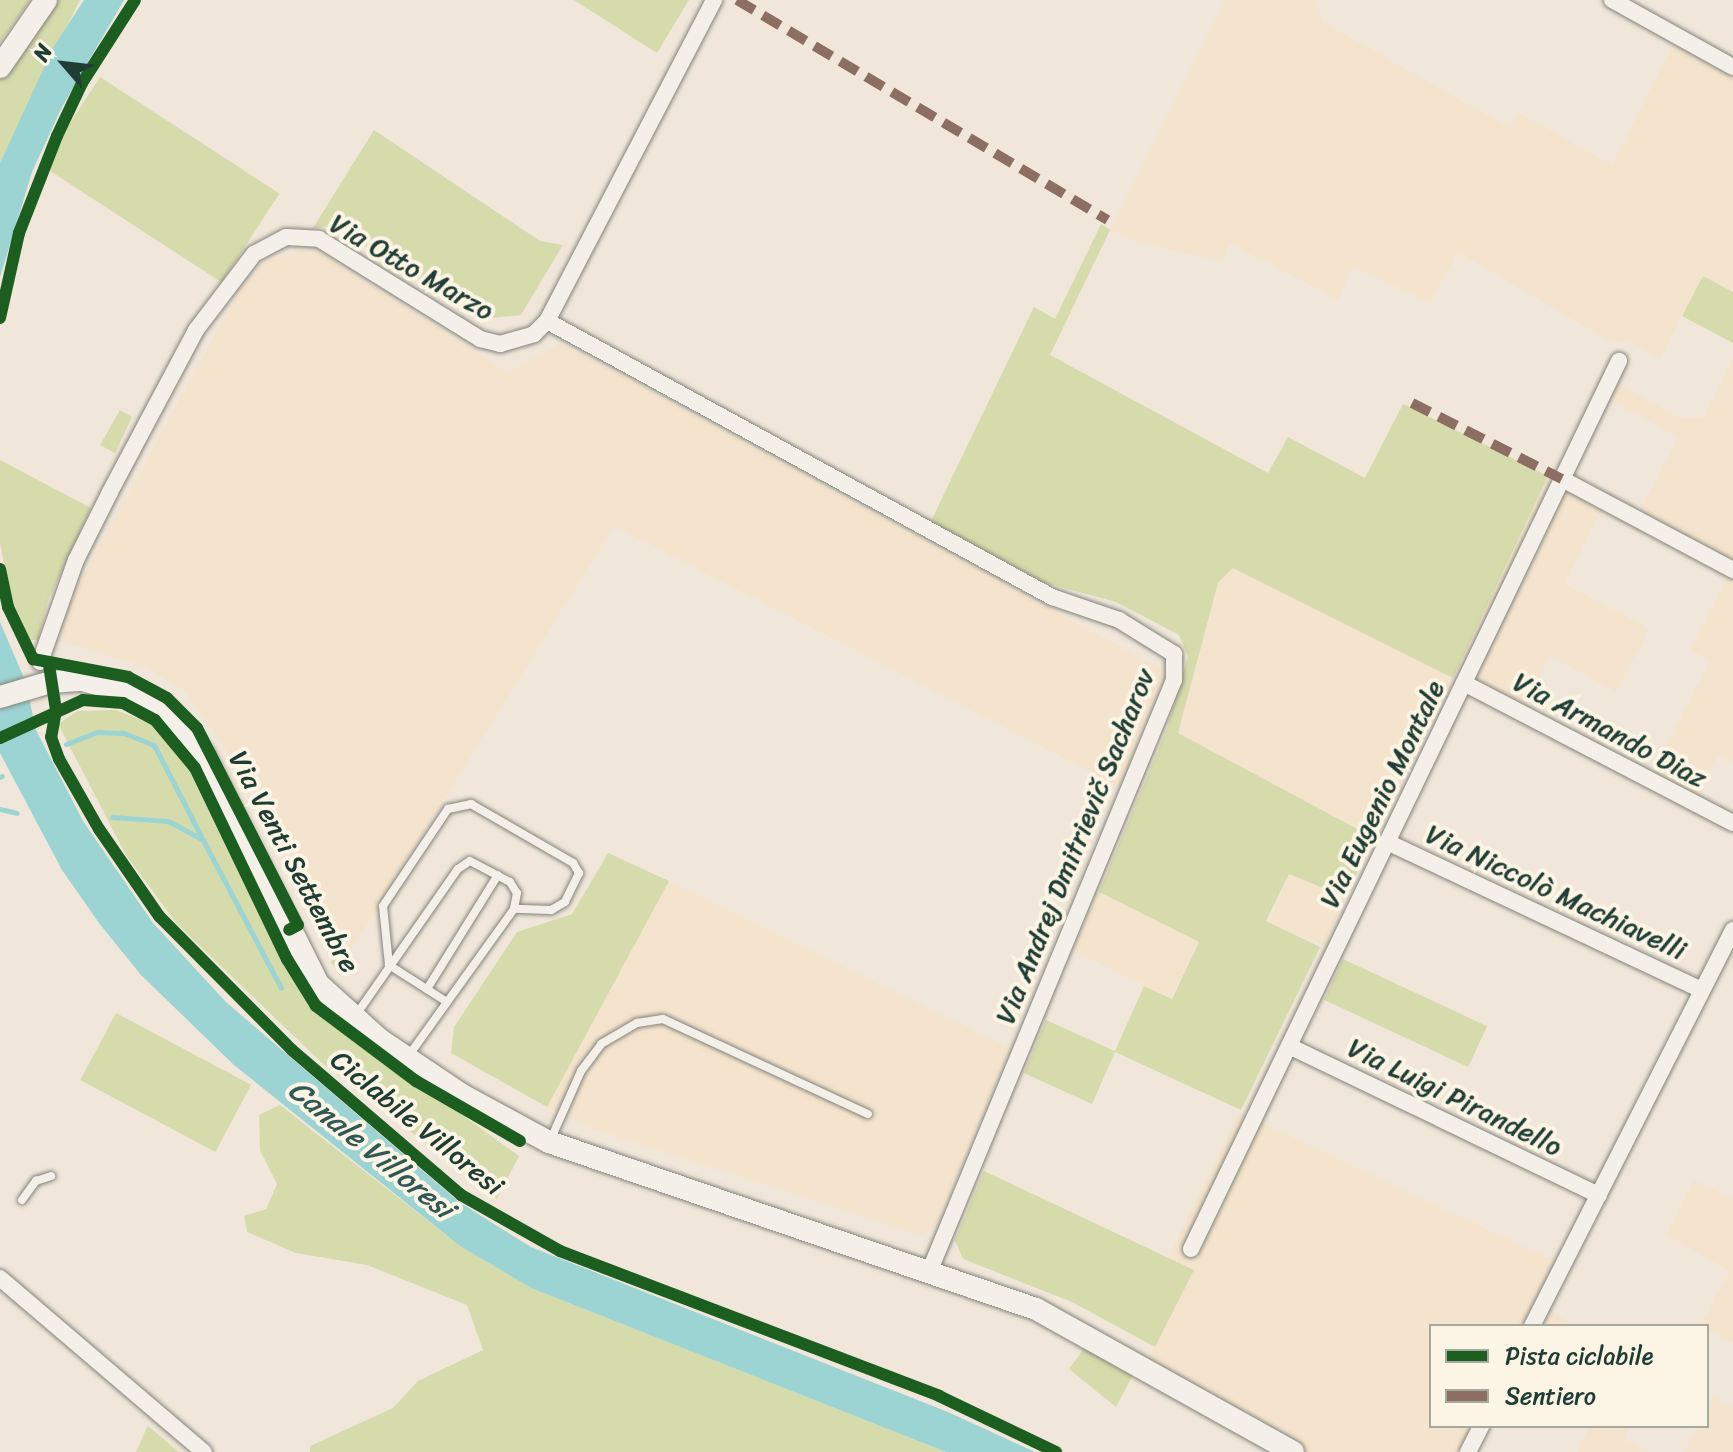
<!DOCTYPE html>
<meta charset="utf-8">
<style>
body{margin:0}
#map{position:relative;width:1733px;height:1452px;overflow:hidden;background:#f0e7da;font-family:Sriracha,sans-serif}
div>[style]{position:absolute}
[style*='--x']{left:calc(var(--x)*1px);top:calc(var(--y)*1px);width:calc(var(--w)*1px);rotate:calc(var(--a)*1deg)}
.built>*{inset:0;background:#f4e4cd;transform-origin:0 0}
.green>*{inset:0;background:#d6dbab;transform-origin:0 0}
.water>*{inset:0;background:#9cd3d3}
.stream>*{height:5px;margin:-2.5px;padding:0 2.5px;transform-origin:2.5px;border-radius:2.5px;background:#9cd3d3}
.roads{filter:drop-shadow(0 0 2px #83847c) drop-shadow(0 0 2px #83847c)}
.lane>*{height:8px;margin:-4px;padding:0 4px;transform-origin:4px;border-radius:4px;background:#f4f0e9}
.street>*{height:16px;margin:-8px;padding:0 8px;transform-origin:8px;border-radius:8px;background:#f4f0e9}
.secondary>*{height:22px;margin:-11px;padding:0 11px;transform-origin:11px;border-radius:11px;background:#f4f0e9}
.quiet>*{height:10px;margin-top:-5px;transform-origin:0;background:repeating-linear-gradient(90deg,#8d6e63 0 20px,transparent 0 30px)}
.cycleway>*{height:12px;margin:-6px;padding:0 6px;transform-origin:6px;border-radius:6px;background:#1b5e20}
span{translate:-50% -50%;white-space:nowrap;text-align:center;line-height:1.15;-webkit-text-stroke:8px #fcf5e5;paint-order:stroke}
.street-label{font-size:28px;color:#1f3d34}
.water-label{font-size:30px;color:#315953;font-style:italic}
.legend{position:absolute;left:1429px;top:1324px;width:280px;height:104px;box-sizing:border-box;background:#fcf5e5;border:2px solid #a4ab9e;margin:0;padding:10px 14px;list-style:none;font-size:24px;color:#1f3d34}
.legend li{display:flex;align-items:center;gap:16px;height:40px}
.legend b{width:40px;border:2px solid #a4ab9e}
.north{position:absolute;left:24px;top:24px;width:80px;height:80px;-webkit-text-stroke:6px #fcf5e5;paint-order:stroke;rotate:298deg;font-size:22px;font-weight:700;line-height:32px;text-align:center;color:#1f3d34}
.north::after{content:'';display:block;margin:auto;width:28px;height:36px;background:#1f3d34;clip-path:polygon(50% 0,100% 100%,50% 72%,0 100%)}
</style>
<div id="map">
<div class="built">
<div style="clip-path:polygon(1225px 0,1315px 0,1323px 22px,1510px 128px,1519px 113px,1612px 165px,1676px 39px,1733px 70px,1733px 292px,1703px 276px,1660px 359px,1626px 340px,1614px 344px,1458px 252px,1430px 304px,1353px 266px,1338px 300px,1230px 243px,1222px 261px,1135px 242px,1110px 230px)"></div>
<div style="clip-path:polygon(313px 248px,507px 372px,562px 343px,1167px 672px,1120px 787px,614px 526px,347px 956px,257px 778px,247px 780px,184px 690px,145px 667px,63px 642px,63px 613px,242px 285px,266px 261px)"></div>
<div style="clip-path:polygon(1733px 359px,1733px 762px,1718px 755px,1695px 800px,1650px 776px,1710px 661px,1690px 649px,1732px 568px,1637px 516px,1678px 437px,1592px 390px,1600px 373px,1679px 417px,1703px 418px)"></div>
<div style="clip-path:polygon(1548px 476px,1603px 506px,1565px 584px,1650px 629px,1616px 692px,1550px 656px,1521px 709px,1454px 675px)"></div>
<div style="clip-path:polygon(1233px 568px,1453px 678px,1374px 838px,1178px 733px,1218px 583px)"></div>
<div style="left:1289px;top:874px;width:61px;height:53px;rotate:22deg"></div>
<div style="clip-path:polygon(669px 881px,1010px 1048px,936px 1227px,921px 1236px,587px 1127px,547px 1107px)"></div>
<div style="left:1099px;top:892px;width:111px;height:64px;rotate:26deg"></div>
<div style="clip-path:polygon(1239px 1112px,1561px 1264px,1529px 1326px,1431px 1326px,1431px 1426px,1478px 1426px,1460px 1452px,1304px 1452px,1147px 1361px,1194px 1270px,1168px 1258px)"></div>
<div style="clip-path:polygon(1694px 1180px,1733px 1199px,1733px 1343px,1700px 1326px,1730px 1271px,1666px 1235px)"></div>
<div style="clip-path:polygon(1547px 1310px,1578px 1326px,1539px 1326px)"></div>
<div style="clip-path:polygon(1713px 1397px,1733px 1407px,1733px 1452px,1684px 1452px,1698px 1426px,1707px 1426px)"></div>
<div style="clip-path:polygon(1590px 1426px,1630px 1426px,1624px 1439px,1649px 1452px,1577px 1452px)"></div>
</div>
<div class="green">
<div style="clip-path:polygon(0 0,30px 0,0 42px)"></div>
<div style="clip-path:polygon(54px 0,80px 0,0 163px,0 79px)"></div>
<div style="clip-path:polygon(574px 0,689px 0,657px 53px)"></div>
<div style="left:100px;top:77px;width:214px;height:106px;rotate:33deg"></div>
<div style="clip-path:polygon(374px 130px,540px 241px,563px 245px,521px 315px,481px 319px,333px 226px,313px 228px)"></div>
<div style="clip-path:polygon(1101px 224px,1110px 230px,1050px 355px,1268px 473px,1288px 437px,1365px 478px,1403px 404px,1548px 476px,1453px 678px,1233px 568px,1218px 583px,1178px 733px,1374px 838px,1345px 897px,1289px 874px,1266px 921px,1320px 947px,1241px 1110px,1115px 1052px,1092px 1104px,1024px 1073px,1046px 1020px,1115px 1051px,1144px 986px,1172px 999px,1199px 942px,1099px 892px,1167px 729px,1188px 656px,1179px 635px,1116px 602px,1042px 582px,931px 521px,1034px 307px,1055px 319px)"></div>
<div style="clip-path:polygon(1703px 276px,1733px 292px,1733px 343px,1682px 316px)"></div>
<div style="clip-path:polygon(120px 410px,132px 417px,115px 453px,100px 445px)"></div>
<div style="clip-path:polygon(0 460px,91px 508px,48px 601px,38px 640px,27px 640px,12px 607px,0 543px)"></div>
<div style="clip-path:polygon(116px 710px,157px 726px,184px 760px,298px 986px,317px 1010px,519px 1156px,497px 1199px,321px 1062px,177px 924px,126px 855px,58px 724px,78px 711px)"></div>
<div style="clip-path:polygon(608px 853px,669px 881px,547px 1107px,451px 1053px,454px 1027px,517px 932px,572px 914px)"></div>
<div style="clip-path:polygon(343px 948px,348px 962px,340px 976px,331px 962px)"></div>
<div style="left:1343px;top:959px;width:159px;height:45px;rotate:25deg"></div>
<div style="left:116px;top:1013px;width:153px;height:76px;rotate:28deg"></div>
<div style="clip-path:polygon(280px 1105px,460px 1246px,531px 1288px,946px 1452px,310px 1452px,310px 1446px,393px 1408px,418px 1381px,483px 1350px,467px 1305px,367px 1265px,296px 1253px,247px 1232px,244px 1216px,266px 1209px,277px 1184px,260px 1150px,259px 1115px)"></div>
<div style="clip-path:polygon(984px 1171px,1194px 1270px,1155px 1347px,1072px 1302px,963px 1259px,955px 1240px)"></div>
<div style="clip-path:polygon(1085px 1347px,1133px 1375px,1116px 1407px,1069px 1369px)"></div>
<div style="clip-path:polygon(148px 1425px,148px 1426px,179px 1452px,136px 1452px)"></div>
</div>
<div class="water">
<div style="clip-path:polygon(84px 0,124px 0,62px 107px,32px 172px,0 277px,0 163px,54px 46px)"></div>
<div style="clip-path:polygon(0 622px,24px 678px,0 687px)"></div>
<div style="clip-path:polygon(29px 698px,36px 730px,83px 821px,153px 923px,226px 1002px,459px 1202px,531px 1247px,948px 1412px,1035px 1452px,946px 1452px,531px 1288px,460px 1246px,234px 1065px,141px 975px,99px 923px,62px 870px,0 753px,0 709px)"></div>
</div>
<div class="stream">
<div style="--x:66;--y:744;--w:33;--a:-21"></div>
<div style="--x:97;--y:732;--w:27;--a:2"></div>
<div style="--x:124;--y:733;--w:32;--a:22"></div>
<div style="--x:154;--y:745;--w:102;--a:62.7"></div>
<div style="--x:0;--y:777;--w:2;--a:-27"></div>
<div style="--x:0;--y:809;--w:17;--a:13"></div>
<div style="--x:112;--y:817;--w:56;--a:4.1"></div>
<div style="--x:168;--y:821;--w:40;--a:28"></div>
<div style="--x:203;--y:840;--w:167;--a:62.2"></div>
</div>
<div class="roads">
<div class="lane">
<div style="--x:427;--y:989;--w:134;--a:-58.1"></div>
<div style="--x:447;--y:1002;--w:69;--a:-147.5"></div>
<div style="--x:389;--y:965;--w:59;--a:-95.8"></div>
<div style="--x:383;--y:906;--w:117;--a:-56.2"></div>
<div style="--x:448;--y:809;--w:24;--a:-12"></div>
<div style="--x:471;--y:804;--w:118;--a:30"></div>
<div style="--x:573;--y:863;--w:12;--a:59"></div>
<div style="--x:579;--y:873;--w:32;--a:116"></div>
<div style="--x:565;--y:902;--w:16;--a:150"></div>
<div style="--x:551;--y:910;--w:37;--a:-178"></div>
<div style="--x:356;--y:1015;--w:178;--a:-55.1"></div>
<div style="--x:458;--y:869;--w:14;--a:-34"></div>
<div style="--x:470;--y:861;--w:45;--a:27.7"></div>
<div style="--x:510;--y:882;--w:13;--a:58"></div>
<div style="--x:517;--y:893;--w:16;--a:101"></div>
<div style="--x:514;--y:909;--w:183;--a:125.7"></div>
<div style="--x:550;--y:1141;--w:77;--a:-66.1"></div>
<div style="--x:581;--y:1071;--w:34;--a:-53"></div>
<div style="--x:601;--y:1044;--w:42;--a:-30.3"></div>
<div style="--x:637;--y:1023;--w:26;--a:-9"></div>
<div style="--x:663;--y:1019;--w:226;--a:24.9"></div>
<div style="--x:22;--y:1200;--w:24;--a:-54"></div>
<div style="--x:36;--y:1181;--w:16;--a:-18"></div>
</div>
<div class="street">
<div style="--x:1612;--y:0;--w:138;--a:29"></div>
<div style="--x:547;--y:321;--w:576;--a:28.66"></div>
<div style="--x:1052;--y:597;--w:71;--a:18.9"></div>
<div style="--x:1119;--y:620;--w:65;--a:31.7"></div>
<div style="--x:1174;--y:654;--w:26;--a:90"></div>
<div style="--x:1174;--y:680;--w:638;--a:112.47"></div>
<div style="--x:1562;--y:479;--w:194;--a:28"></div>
<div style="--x:40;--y:662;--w:108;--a:-70.6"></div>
<div style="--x:76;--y:560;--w:76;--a:-63.4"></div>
<div style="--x:110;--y:492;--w:183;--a:-62"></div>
<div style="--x:196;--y:330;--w:96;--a:-52.7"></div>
<div style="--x:254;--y:254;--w:36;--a:-28"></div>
<div style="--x:286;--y:237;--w:33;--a:3"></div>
<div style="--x:319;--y:239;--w:190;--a:31.8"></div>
<div style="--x:480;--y:339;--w:21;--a:14"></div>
<div style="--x:500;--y:344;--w:35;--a:-16"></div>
<div style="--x:534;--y:334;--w:18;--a:-45"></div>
<div style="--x:547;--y:321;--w:362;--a:-62.5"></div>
<div style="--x:1464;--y:683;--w:303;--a:27.5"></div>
<div style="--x:1387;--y:842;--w:348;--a:25.2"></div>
<div style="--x:1289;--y:1046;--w:344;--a:25.7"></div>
<div style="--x:1191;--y:1249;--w:986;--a:-64.27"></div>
<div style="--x:0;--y:1278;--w:268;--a:40.5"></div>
<div style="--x:1532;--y:1326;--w:444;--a:-63.1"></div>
<div style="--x:1468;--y:1452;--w:29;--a:-63"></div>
</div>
<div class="secondary">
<div style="--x:0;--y:67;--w:81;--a:-55.5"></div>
<div style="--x:0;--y:697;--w:53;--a:-16.4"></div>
<div style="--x:51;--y:682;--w:31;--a:-4"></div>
<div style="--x:82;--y:680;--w:54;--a:15.1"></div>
<div style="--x:134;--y:694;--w:43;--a:30.7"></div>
<div style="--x:171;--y:716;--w:52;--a:50.5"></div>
<div style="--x:204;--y:756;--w:255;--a:63.4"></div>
<div style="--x:318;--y:984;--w:82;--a:42"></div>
<div style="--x:379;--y:1039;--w:100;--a:34"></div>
<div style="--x:462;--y:1095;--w:99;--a:28.4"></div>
<div style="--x:549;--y:1142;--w:515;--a:18.93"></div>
<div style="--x:1036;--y:1309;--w:294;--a:29.1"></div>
</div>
</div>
<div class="quiet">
<div style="--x:737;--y:0;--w:431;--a:30.7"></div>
<div style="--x:1412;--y:403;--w:168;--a:26.9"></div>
</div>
<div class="cycleway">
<div style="--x:0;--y:318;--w:87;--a:-77.4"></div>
<div style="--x:19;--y:233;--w:104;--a:-68.6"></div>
<div style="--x:57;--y:136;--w:59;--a:-64.7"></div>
<div style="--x:82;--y:83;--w:98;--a:-57.4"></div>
<div style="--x:0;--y:569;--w:39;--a:78"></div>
<div style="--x:8;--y:607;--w:58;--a:64.3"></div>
<div style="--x:33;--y:659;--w:97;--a:10.7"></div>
<div style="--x:128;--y:677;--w:44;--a:28.3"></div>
<div style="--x:167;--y:698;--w:42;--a:45"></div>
<div style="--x:197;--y:728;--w:221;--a:62.9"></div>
<div style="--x:298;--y:925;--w:10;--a:151"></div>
<div style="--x:49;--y:665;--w:46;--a:81.2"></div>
<div style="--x:56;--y:710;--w:27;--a:100"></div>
<div style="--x:51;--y:737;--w:23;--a:70"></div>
<div style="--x:59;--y:759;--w:81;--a:60.3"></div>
<div style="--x:99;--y:829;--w:106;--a:55.4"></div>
<div style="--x:159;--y:916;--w:189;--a:45.2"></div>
<div style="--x:292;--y:1050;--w:223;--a:40.6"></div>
<div style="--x:461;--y:1195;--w:114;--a:29.5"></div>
<div style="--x:560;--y:1251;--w:406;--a:20.9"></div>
<div style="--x:939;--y:1396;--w:130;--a:25.6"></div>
<div style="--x:0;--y:738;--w:91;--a:-24.6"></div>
<div style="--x:83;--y:700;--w:40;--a:4.3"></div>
<div style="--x:123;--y:703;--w:36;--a:28"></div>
<div style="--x:155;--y:720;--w:62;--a:50.2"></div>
<div style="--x:195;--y:768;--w:212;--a:64.3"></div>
<div style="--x:287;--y:959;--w:55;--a:58.3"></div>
<div style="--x:316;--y:1006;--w:125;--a:36.9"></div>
<div style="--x:416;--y:1081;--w:120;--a:30"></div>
</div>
<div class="street-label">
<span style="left:412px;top:267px;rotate:30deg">Via Otto Marzo</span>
<span style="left:1610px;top:730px;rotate:28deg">Via Armando Diaz</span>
<span style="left:1382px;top:794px;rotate:-64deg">Via Eugenio Montale</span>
<span style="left:1075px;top:846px;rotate:-68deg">Via Andrej Dmitrievič Sacharov</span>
<span style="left:294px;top:862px;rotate:62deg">Via Venti Settembre</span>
<span style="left:1556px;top:892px;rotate:25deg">Via Niccolò Machiavelli</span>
<span style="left:1455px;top:1097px;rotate:26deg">Via Luigi Pirandello</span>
<span style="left:417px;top:1123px;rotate:39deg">Ciclabile Villoresi</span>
</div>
<div class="water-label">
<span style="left:371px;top:1149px;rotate:39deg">Canale Villoresi</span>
</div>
<ul class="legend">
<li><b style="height:10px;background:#1b5e20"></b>Pista ciclabile</li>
<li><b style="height:10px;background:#8d6e63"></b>Sentiero</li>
</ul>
<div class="north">N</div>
</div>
